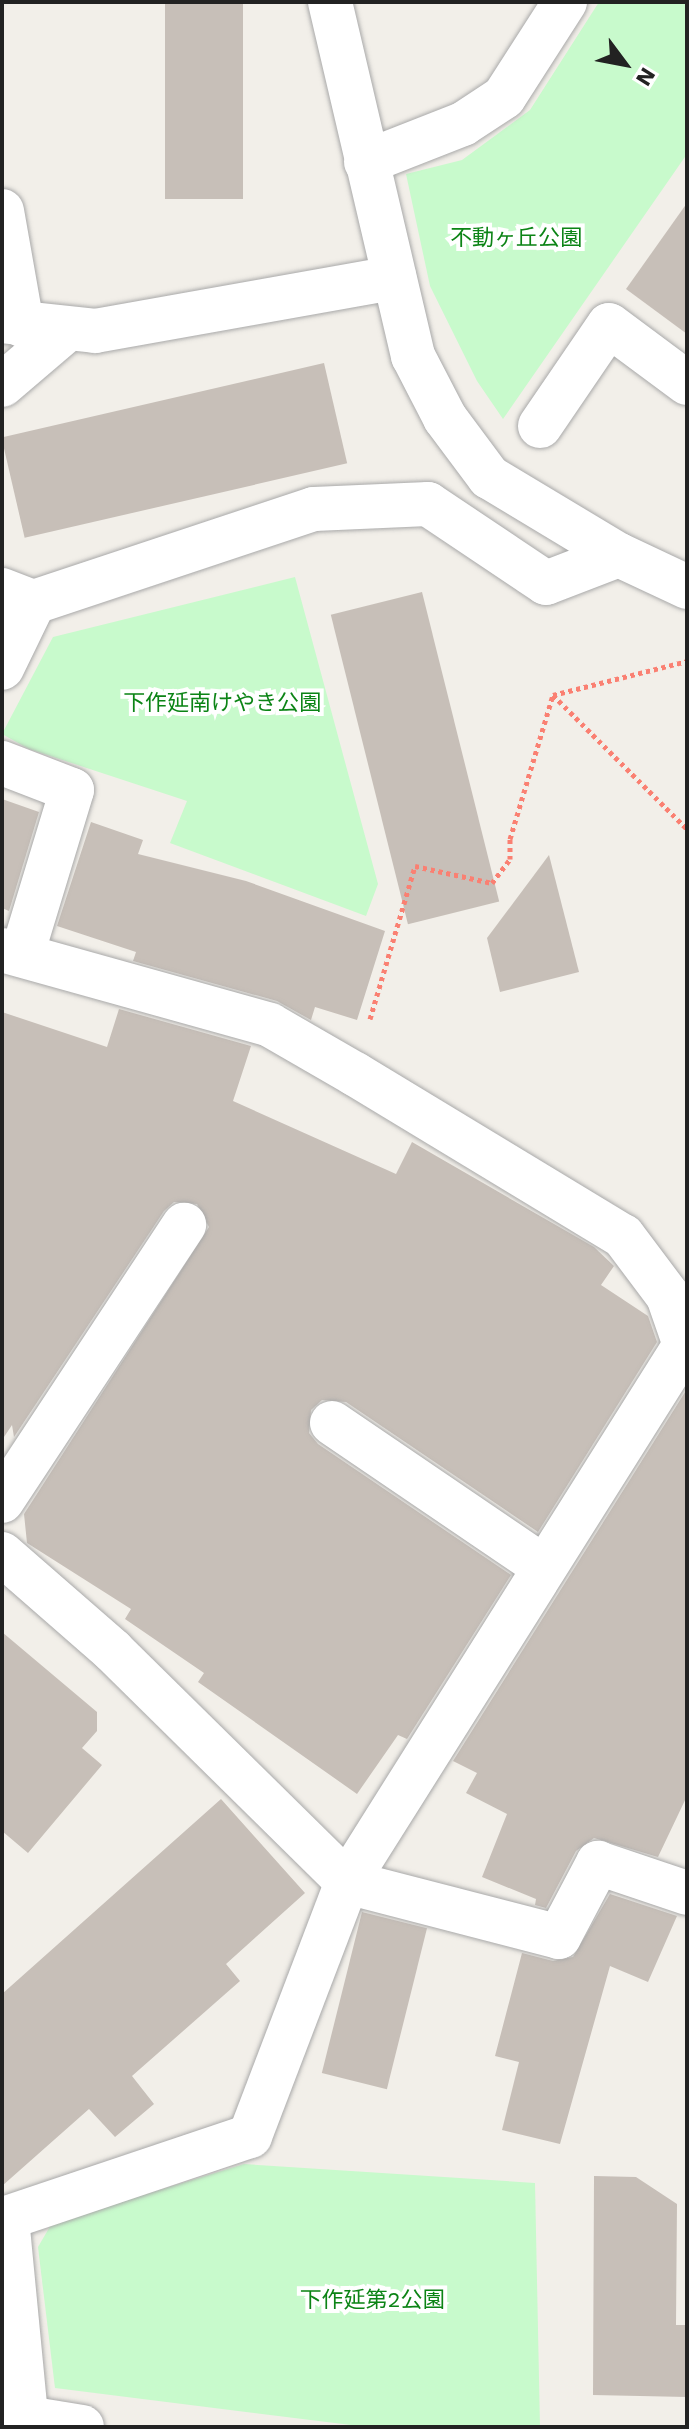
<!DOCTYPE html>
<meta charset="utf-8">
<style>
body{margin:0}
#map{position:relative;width:689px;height:2429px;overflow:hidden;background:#f2efe9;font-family:"Work Sans","Noto Sans JP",sans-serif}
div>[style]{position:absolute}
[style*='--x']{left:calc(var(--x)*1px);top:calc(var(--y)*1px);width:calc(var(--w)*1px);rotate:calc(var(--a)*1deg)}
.park>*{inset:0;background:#c8facc}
.building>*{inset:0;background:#c7bfb8;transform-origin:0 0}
.path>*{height:5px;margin-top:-2.5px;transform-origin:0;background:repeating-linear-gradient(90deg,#fa8072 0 4px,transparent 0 8px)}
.roads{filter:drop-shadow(0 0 2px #a9a9a9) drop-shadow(0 0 2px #a9a9a9)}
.minor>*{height:44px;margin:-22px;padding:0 22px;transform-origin:22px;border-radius:22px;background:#fff}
span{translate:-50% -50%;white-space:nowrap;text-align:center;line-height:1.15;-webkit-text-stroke:8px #fff;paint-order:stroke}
.park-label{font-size:22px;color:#0c8416}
.frame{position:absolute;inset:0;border:4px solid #222;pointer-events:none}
.north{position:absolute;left:585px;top:24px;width:80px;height:80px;-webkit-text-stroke:6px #fff;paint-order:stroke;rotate:122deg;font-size:22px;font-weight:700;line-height:32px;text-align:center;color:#222}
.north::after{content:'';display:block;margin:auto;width:28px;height:36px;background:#222;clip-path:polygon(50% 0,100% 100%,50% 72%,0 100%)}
</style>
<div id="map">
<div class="park">
<div style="clip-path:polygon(599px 2px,687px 2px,687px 154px,503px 419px,477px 381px,430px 286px,406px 174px,462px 160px,530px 110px)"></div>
<div style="clip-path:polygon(295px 577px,378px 884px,366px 916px,170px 843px,187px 801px,29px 749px,2px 734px,53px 637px)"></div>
<div style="clip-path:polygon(244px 2164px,535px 2183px,540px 2427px,367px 2427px,55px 2388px,38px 2247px,52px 2223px)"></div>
</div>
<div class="building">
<div style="left:165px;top:2px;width:78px;height:197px"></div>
<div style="clip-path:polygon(687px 203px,687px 334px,626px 289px)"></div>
<div style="left:324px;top:363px;width:103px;height:331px;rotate:77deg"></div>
<div style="left:422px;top:592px;width:319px;height:94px;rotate:76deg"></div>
<div style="clip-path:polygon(2px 799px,39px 812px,9px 911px,2px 908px)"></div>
<div style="clip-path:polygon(91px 822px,143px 840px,138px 854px,246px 881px,385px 931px,357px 1020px,315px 1007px,311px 1020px,277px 1001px,133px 961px,136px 952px,57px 926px)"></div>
<div style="clip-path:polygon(549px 855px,579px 972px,500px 992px,487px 938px)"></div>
<div style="clip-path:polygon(119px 1009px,251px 1046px,233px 1101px,396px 1174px,412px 1142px,594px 1247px,614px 1266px,601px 1285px,648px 1316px,657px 1342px,538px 1532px,346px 1402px,322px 1400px,311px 1410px,309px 1433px,318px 1444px,511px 1575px,407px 1739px,398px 1735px,357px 1794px,198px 1682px,204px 1673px,125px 1619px,131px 1609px,27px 1543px,24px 1514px,209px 1227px,197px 1204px,174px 1202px,164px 1211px,14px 1437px,12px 1425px,2px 1440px,2px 1012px,107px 1047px)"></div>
<div style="clip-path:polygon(687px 1389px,687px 1796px,658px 1857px,594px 1838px,576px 1851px,546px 1908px,535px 1905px,536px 1899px,482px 1877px,507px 1814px,466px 1793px,477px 1773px,453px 1761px)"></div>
<div style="clip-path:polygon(2px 1632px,97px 1712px,97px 1731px,82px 1748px,102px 1765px,28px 1853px,2px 1831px)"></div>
<div style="clip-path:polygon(221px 1799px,305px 1893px,226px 1964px,240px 1981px,132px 2076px,154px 2104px,115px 2137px,89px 2109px,2px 2186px,2px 1994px)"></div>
<div style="clip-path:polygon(610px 1894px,677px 1916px,648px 1982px,610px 1966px,560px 2144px,502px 2130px,519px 2062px,495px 2056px,522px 1953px,553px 1961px,573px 1957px)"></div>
<div style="left:362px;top:1912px;width:67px;height:166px;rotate:14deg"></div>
<div style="clip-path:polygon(594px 2176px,636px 2177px,677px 2204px,676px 2325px,687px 2325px,687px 2397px,593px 2395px)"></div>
</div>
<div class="path">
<div style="--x:553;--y:695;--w:190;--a:45"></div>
<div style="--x:553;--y:695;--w:138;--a:-14.2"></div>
<div style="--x:370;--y:1019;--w:159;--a:-73.6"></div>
<div style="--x:415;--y:866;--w:79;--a:12.4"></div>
<div style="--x:492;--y:883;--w:30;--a:-53"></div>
<div style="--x:510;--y:859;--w:20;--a:-90"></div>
<div style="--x:510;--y:839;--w:150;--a:-73.4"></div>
</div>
<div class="roads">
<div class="minor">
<div style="--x:330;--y:2;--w:364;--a:76.8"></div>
<div style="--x:413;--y:356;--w:70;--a:62.7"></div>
<div style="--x:445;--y:418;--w:74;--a:53.3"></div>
<div style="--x:489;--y:477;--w:152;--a:31"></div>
<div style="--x:619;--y:555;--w:75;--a:25.2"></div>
<div style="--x:366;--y:162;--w:104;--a:-21.4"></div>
<div style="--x:463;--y:124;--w:49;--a:-33.4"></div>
<div style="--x:504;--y:97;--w:113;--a:-57.3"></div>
<div style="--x:2;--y:211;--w:116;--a:80"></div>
<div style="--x:2;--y:321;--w:94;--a:6.1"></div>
<div style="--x:95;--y:331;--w:304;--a:-10.1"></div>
<div style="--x:2;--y:385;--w:82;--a:-40.5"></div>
<div style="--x:540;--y:426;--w:122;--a:-55.7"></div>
<div style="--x:609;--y:325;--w:97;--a:36.6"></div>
<div style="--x:2;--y:590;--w:34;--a:21"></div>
<div style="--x:34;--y:602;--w:73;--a:115.9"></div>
<div style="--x:34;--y:602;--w:295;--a:-18.4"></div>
<div style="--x:314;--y:509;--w:114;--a:-2.5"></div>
<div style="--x:428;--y:504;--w:142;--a:33.8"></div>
<div style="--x:546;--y:583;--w:78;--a:-21"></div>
<div style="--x:2;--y:763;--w:75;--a:21.1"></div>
<div style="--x:72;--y:790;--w:172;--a:106.9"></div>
<div style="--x:2;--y:950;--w:278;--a:15.6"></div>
<div style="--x:270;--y:1025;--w:98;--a:30"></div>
<div style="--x:355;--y:1074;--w:313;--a:31.2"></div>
<div style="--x:623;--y:1236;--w:75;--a:53.1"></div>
<div style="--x:668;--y:1296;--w:52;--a:70.9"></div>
<div style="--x:685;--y:1345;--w:635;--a:122.19"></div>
<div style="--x:347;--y:1882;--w:272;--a:110.9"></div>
<div style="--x:250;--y:2136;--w:256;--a:161.4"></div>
<div style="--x:7;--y:2218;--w:197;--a:84.5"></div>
<div style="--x:332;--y:1423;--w:256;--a:34.2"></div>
<div style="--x:2;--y:1501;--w:331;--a:-56.6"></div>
<div style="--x:2;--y:1554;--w:147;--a:41.1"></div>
<div style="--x:113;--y:1651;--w:329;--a:44.6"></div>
<div style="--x:347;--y:1882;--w:219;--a:14.5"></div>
<div style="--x:559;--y:1937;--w:84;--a:-62.2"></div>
<div style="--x:598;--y:1863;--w:94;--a:18.6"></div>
<div style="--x:2;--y:2414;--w:81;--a:9.2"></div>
</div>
</div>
<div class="park-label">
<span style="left:516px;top:238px">不動ヶ丘公園</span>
<span style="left:222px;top:703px">下作延南けやき公園</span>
<span style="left:372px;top:2300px">下作延第2公園</span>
</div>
<div class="frame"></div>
<div class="north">N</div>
</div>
